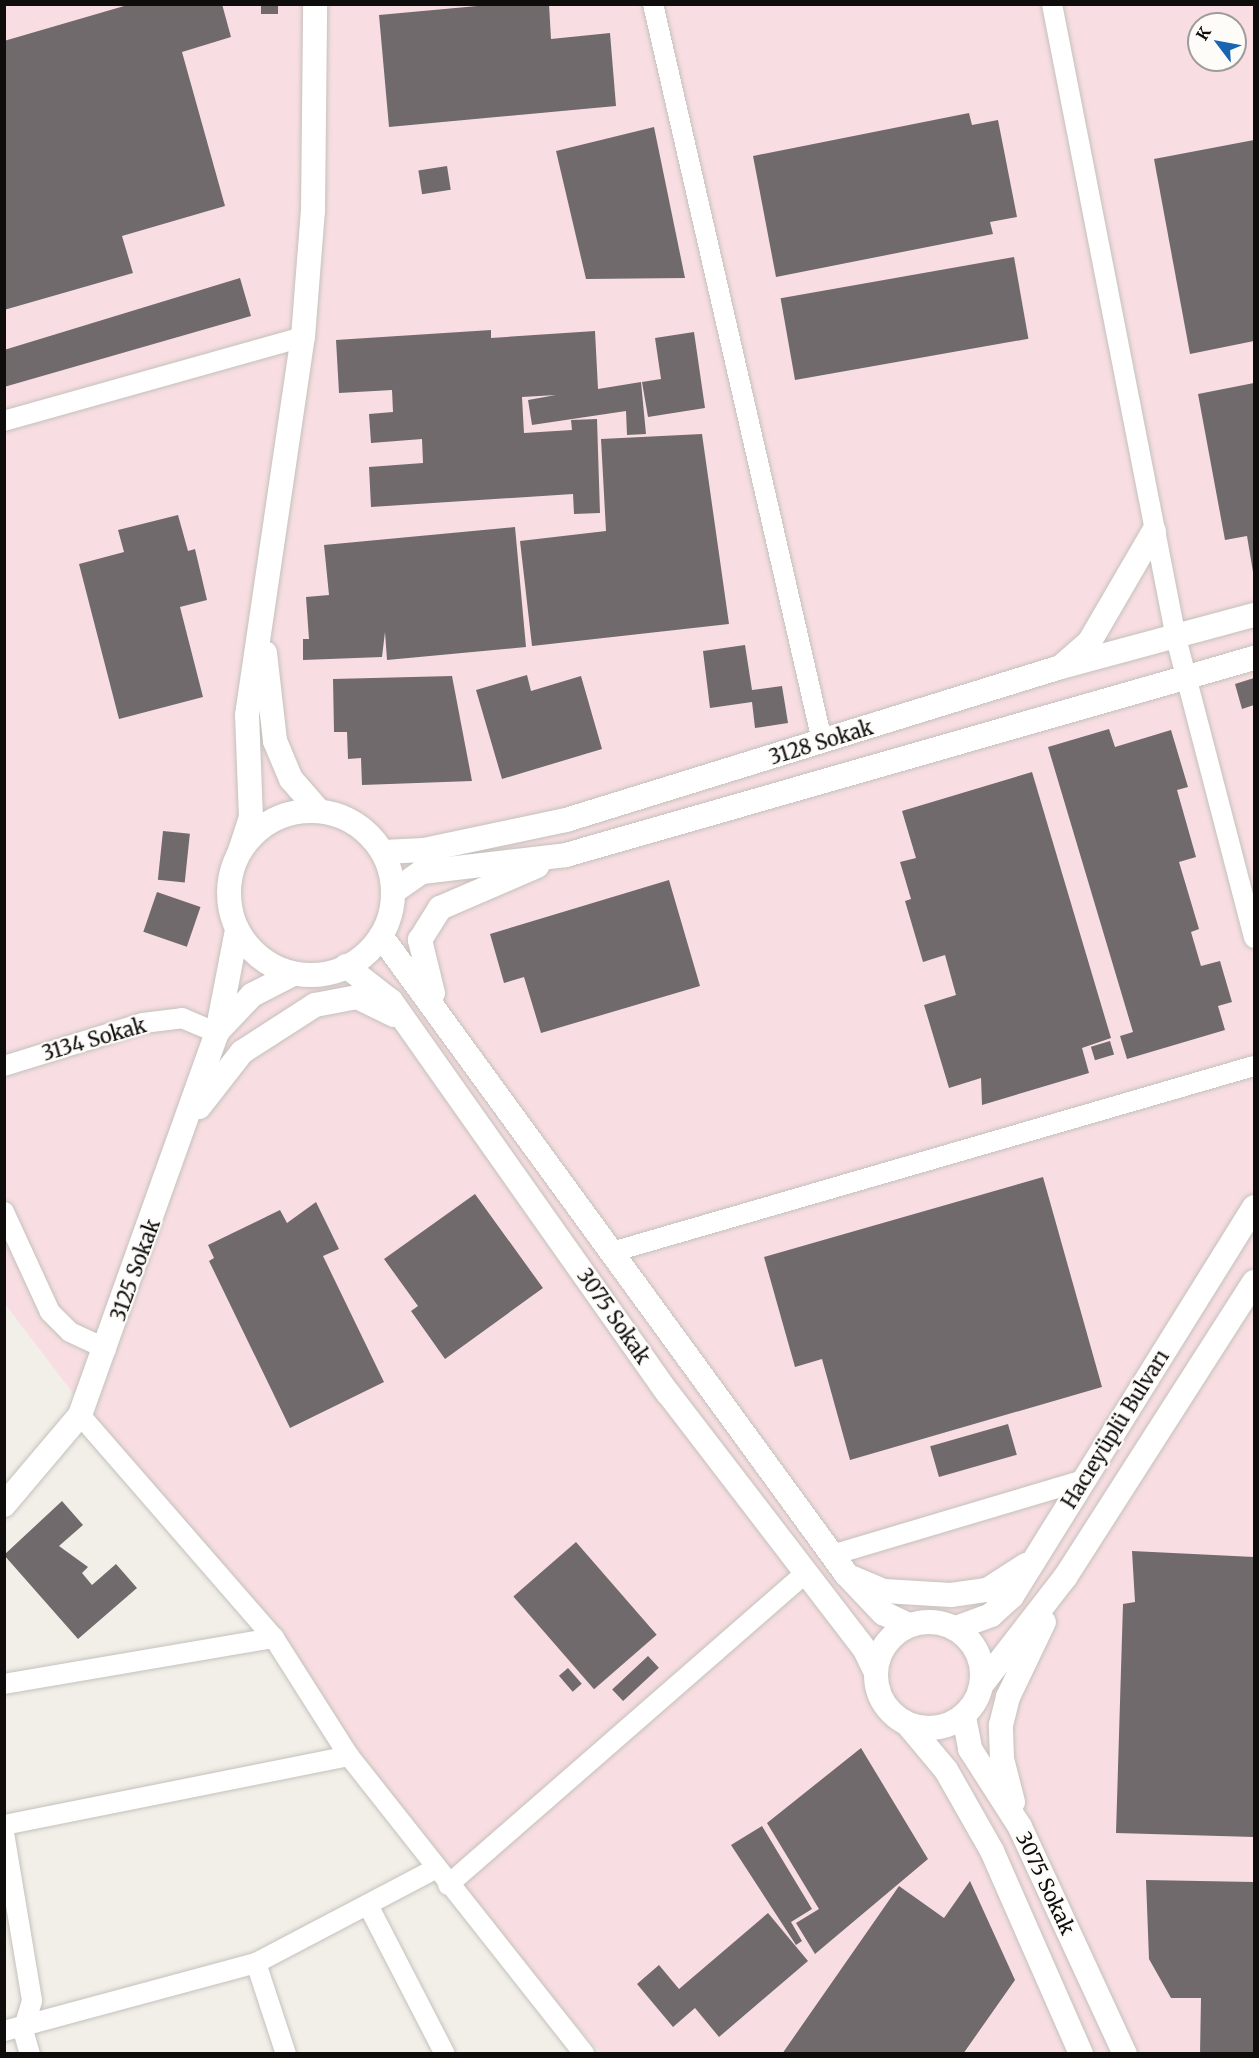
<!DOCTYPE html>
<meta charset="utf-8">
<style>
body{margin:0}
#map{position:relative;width:1259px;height:2058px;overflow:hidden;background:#f2efe9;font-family:Merriweather,serif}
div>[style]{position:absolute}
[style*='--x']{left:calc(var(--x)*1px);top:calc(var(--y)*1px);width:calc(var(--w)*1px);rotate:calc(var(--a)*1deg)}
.industrial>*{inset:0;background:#f8dee2}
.building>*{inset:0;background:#706a6d;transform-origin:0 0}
.roads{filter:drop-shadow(0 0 2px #c5c1bc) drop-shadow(0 0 2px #c5c1bc)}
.minor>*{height:20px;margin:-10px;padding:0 10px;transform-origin:10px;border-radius:10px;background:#fff}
.tertiary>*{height:24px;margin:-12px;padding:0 12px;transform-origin:12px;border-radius:12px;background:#fff}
.tertiary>.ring{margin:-12px;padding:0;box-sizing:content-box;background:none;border:24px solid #fff;border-radius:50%}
span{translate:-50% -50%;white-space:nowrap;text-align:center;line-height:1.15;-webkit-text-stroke:4.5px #fefcf9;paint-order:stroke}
.street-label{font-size:20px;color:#0e0d0b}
.frame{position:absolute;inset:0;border:6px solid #0e0d0b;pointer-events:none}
.north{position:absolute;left:1187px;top:12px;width:60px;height:60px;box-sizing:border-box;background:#fefcf9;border:2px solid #9e9c9a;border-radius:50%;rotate:302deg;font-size:16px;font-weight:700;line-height:24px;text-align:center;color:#0e0d0b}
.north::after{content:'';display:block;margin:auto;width:21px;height:27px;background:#1865b4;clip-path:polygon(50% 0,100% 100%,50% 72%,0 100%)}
</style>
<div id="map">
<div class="industrial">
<div style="clip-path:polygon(evenodd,4px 5px,1254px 5px,1254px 2053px,601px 2053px,435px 1869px,5px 1304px,4px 5px,1199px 24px,1235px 24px,1235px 60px,1199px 60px,1199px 24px)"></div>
</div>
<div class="building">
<div style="clip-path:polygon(131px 4px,222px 4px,231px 37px,182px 52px,225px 206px,122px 236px,133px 273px,4px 310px,4px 41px)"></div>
<div style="left:261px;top:4px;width:17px;height:10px"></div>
<div style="clip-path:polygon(499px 4px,549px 4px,551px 39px,610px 33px,616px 106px,389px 127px,379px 15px)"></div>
<div style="clip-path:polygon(969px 113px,972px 125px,998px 120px,1017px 217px,990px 222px,993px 234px,776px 277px,753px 156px)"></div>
<div style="clip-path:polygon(654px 127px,685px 278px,586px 279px,556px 151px)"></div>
<div style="clip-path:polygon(1254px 140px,1254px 341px,1190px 354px,1154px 159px)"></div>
<div style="left:447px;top:166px;width:24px;height:29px;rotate:81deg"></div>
<div style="left:1014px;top:257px;width:83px;height:237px;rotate:80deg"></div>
<div style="clip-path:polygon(240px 278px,251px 316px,4px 387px,4px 350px)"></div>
<div style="clip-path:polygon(491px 330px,491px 338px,595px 331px,598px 389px,641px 382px,646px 434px,627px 435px,626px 411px,532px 425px,528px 400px,556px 395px,522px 397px,524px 433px,572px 430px,571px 420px,597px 419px,600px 513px,574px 514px,573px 494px,371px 507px,369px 467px,423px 463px,422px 439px,371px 443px,369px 414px,393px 412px,392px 390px,339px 393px,336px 340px)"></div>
<div style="clip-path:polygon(694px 332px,705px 408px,648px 417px,642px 382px,661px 379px,655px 338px)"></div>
<div style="clip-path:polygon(1254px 383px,1254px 572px,1253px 572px,1247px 536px,1225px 540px,1198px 394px)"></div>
<div style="clip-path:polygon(702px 434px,729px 624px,532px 646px,520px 541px,606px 531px,601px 439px)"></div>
<div style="clip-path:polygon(178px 515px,188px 551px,195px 549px,207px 600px,180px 607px,203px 697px,119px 719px,79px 564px,124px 552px,118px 530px)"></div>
<div style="clip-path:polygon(515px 527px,526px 647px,387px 660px,385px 632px,382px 657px,303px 660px,303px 639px,309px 639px,306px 597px,329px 595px,324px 545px)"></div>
<div style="clip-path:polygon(745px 645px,752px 690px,782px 686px,788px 723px,755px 728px,752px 702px,710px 708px,703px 651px)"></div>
<div style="clip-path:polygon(527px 675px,531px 691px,581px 676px,602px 749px,502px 779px,476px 690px)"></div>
<div style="clip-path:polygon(452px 676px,472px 781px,362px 785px,361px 758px,348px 759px,347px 732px,334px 732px,333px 679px)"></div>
<div style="clip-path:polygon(1254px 678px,1254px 705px,1242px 709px,1235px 684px)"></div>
<div style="clip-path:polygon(1109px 729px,1115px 747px,1171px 730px,1188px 787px,1177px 790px,1196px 857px,1179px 862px,1199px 929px,1191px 932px,1201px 966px,1220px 961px,1232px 1002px,1218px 1006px,1225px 1030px,1127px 1059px,1120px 1036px,1133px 1032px,1048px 747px)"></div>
<div style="clip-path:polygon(1032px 772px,1111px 1038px,1082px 1048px,1089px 1073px,982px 1105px,981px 1078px,949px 1088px,924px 1005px,956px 995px,945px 955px,923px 962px,905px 901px,911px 899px,900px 862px,916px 858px,902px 811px)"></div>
<div style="left:163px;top:831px;width:27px;height:49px;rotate:6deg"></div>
<div style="clip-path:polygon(669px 880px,700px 986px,541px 1033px,524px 977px,504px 983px,490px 934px)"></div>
<div style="left:157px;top:892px;width:46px;height:42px;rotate:19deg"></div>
<div style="left:1110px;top:1041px;width:14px;height:20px;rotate:73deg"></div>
<div style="clip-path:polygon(1043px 1177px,1102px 1387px,850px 1460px,822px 1359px,795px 1367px,764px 1257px)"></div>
<div style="clip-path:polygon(475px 1194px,543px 1288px,445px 1359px,411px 1311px,418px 1306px,384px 1259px)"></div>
<div style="clip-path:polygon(316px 1202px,339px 1249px,323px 1256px,384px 1382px,290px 1428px,209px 1261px,214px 1258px,208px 1245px,280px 1210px,287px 1223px)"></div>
<div style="left:1008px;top:1424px;width:32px;height:81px;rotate:74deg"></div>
<div style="clip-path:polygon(62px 1501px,83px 1525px,59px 1546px,88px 1567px,82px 1573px,92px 1585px,116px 1564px,137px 1588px,78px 1639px,4px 1555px)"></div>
<div style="left:576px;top:1542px;width:123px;height:83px;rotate:49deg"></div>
<div style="clip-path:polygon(1132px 1551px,1254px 1557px,1254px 1837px,1116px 1833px,1123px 1604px,1135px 1602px)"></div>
<div style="left:648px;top:1656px;width:16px;height:49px;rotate:47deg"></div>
<div style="left:568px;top:1668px;width:21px;height:12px;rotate:49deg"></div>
<div style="clip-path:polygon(861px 1748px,928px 1859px,815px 1954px,796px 1923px,819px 1909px,767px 1823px)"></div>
<div style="clip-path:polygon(762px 1826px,812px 1909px,791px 1922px,802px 1941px,796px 1945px,731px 1845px)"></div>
<div style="clip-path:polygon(1146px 1880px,1254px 1882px,1254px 2054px,1200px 2054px,1201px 1998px,1171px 1998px,1149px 1959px)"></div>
<div style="clip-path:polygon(970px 1881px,1015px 1980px,963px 2054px,782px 2054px,899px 1886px,944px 1918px)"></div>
<div style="clip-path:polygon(768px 1913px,808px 1961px,719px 2037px,695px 2008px,673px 2027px,637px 1984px,659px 1965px,679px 1989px)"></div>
</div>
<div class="roads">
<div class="minor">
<div style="--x:653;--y:4;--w:756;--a:77.08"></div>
<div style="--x:1052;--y:4;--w:646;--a:78.93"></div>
<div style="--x:1176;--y:638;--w:310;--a:75.4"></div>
<div style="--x:4;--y:421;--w:311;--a:-15.7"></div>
<div style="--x:4;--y:1066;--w:145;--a:-17.2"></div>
<div style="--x:143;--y:1023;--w:39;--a:-7"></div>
<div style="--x:182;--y:1018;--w:38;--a:23"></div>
<div style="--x:4;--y:1212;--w:110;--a:65.3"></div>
<div style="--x:50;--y:1312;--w:28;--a:45"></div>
<div style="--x:70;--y:1332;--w:40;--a:25"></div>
<div style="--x:612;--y:1252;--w:668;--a:-16.16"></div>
<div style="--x:80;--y:1415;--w:296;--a:49"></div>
<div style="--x:274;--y:1638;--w:140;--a:57.6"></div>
<div style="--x:349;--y:1756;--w:380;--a:51.7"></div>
<div style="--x:832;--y:1555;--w:262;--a:-16.6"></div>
<div style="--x:4;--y:1684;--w:274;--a:-9.7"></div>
<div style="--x:4;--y:1825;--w:352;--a:-11.3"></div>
<div style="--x:4;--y:1833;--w:170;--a:80.5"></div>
<div style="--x:32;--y:2001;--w:30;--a:107"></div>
<div style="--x:23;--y:2030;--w:25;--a:74"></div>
<div style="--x:448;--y:1885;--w:473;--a:-41.1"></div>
<div style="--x:369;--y:1907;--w:165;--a:62.7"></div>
<div style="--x:256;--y:1963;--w:96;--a:71.8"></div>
<div style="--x:4;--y:2031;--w:261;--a:-15.1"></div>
<div style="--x:256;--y:1963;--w:202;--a:-27.7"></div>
</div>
<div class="tertiary">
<div style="--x:265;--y:653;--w:89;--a:83.5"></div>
<div style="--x:275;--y:741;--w:41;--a:67.2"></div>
<div style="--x:291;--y:779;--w:41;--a:48.9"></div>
<div style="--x:1064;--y:664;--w:35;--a:-41"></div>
<div style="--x:1090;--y:641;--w:127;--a:-59.8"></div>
<div class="ring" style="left:229px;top:811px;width:140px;height:140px"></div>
<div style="--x:240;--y:851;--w:35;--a:-72"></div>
<div style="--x:251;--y:818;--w:103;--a:-92.2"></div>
<div style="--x:247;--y:715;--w:382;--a:-81.6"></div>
<div style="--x:303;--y:337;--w:126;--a:-85.5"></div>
<div style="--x:313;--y:211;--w:207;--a:-89.4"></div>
<div style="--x:384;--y:852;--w:40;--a:-2.9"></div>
<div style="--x:424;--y:850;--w:145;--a:-11.9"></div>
<div style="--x:566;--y:820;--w:518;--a:-17.18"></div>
<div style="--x:1061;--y:667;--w:200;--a:-15.1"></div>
<div style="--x:393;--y:892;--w:35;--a:-35"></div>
<div style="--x:422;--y:872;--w:145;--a:-6.7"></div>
<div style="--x:566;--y:855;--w:716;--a:-15.98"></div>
<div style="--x:381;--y:936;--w:789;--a:53.91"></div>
<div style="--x:846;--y:1574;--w:54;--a:46.5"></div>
<div style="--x:883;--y:1613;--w:29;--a:25"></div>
<div style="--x:346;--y:966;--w:57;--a:37.9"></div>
<div style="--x:391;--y:1001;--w:480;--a:54.8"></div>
<div style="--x:668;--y:1393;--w:324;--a:52.5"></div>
<div style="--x:865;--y:1650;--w:25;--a:64"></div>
<div style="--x:433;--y:993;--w:55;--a:-103.8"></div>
<div style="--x:420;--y:940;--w:38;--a:-58"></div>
<div style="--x:440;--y:908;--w:106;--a:-23.4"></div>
<div style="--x:218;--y:1031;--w:50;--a:-46.6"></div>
<div style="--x:252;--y:995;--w:46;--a:-27.1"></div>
<div style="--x:199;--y:1107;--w:70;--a:-52"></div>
<div style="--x:242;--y:1052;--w:87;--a:-32.8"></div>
<div style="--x:315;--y:1005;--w:43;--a:-10.8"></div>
<div style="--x:357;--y:997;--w:41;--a:25.9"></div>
<div style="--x:4;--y:1505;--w:118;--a:-49.8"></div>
<div style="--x:80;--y:1415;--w:406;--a:-70.3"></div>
<div style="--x:217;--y:1033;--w:105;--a:-79"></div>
<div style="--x:853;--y:1578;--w:34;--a:23"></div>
<div style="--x:884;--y:1591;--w:67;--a:3.4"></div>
<div style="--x:951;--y:1595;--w:36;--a:-8"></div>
<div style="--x:987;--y:1590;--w:46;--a:-32.7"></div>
<div class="ring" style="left:876px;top:1622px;width:82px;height:82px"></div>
<div style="--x:956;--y:1628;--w:37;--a:-20"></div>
<div style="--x:991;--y:1615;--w:28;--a:-42"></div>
<div style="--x:1012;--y:1596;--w:458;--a:-58.1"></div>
<div style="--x:983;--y:1683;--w:135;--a:-52.2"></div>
<div style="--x:1066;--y:1576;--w:349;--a:-57.4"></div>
<div style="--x:964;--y:1717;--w:33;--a:79"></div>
<div style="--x:970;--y:1749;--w:93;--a:57.3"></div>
<div style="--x:1020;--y:1827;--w:250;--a:65.2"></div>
<div style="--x:910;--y:1727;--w:56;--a:50.1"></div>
<div style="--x:946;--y:1770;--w:93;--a:60.4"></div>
<div style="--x:992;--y:1851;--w:222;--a:66.3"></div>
<div style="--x:1013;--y:1802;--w:44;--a:-104.3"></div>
<div style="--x:1002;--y:1759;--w:34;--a:-92"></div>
<div style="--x:1001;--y:1725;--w:29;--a:-76"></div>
<div style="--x:1008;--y:1697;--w:83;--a:-64.4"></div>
</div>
</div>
<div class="street-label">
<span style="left:821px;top:742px;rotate:-17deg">3128 Sokak</span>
<span style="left:94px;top:1039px;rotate:-16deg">3134 Sokak</span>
<span style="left:135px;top:1270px;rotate:-70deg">3125 Sokak</span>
<span style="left:614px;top:1316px;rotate:55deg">3075 Sokak</span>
<span style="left:1115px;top:1429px;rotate:-58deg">Hacıeyüplü Bulvarı</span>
<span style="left:1046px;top:1883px;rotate:65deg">3075 Sokak</span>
</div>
<div class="frame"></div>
<div class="north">K</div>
</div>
